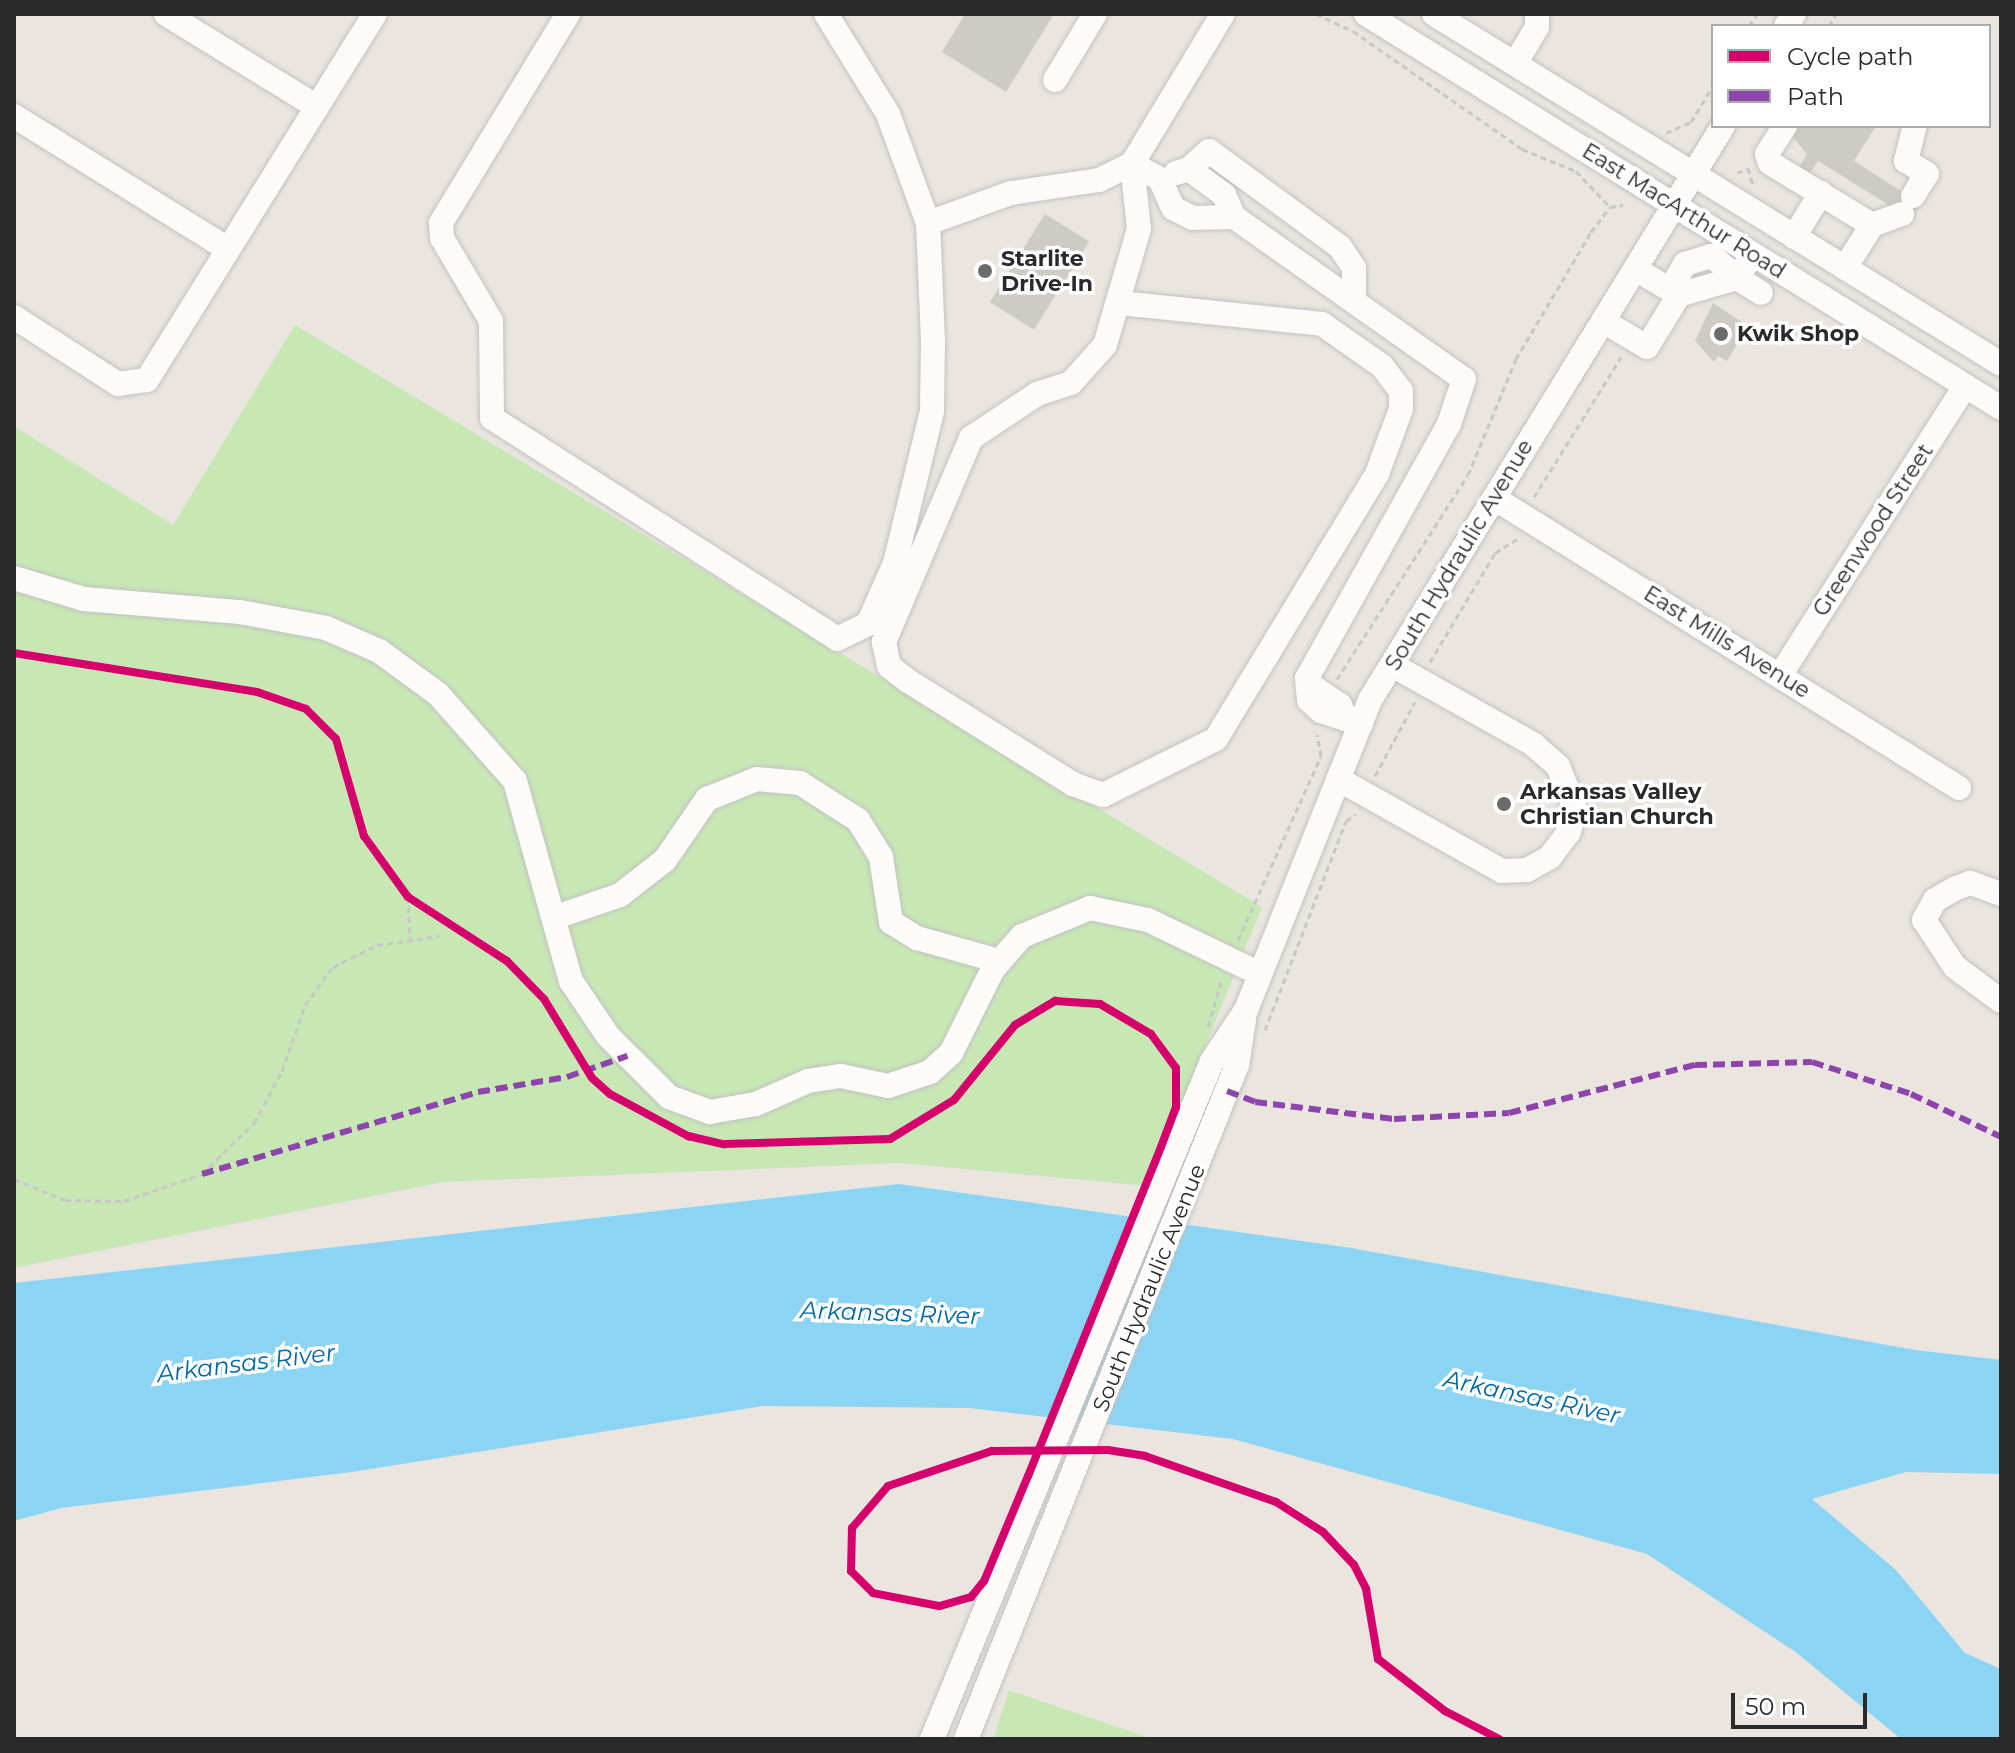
<!DOCTYPE html>
<style>
body{margin:0}
#map{position:relative;width:2015px;height:1753px;overflow:hidden;background:#eae5df;font-family:Montserrat,sans-serif}
div>[style]{position:absolute}
[style*='--x']{left:calc(var(--x)*1px);top:calc(var(--y)*1px);width:calc(var(--w)*1px);rotate:calc(var(--a)*1deg)}
.green>*{inset:0;background:#c7e8b4}
.water>*{inset:0;background:#8bd4f3}
.building>*{inset:0;background:#cecbc6;transform-origin:0 0}
.path>*{height:3px;margin-top:-1.5px;transform-origin:0;background:repeating-linear-gradient(90deg,#c8c7c7 0 6px,transparent 0 10px)}
.roads{filter:drop-shadow(0 0 2px #c3c1c1) drop-shadow(0 0 2px #c3c1c1)}
.minor>*{height:24px;margin:-12px;padding:0 12px;transform-origin:12px;border-radius:12px;background:#fcfbfa}
.quiet>*{height:6px;margin-top:-3px;transform-origin:0;background:repeating-linear-gradient(90deg,#8e44ad 0 12px,transparent 0 18px)}
.cycleway>*{height:8px;margin:-4px;padding:0 4px;transform-origin:4px;border-radius:4px;background:#d6006c}
.dots>*{width:22px;height:22px;translate:-50% -50%;box-sizing:border-box;border:4px solid #fff;border-radius:50%}
span{translate:-50% -50%;white-space:nowrap;text-align:center;line-height:1.15;-webkit-text-stroke:7px #fff;paint-order:stroke}
.street-label{font-size:22px;color:#2a2a2a}
.poi-label{font-size:22px;color:#2a2a2a;font-weight:700}
.left{translate:0 -50%;text-align:left}
.water-label{font-size:24px;color:#0067a8;font-style:italic}
.frame{position:absolute;inset:0;border:16px solid #2a2a2a;pointer-events:none}
.legend{position:absolute;left:1711px;top:24px;width:280px;height:104px;box-sizing:border-box;background:#fff;border:2px solid #aaa;margin:0;padding:10px 14px;list-style:none;font-size:24px;color:#2a2a2a}
.legend li{display:flex;align-items:center;gap:16px;height:40px}
.legend b{width:40px;border:2px solid #aaa}
.scale{position:absolute;left:1731px;top:1693px;width:136px;height:36px;box-sizing:border-box;border:4px solid #2a2a2a;border-top:0;padding-left:10px;font-size:24px;line-height:28px;white-space:nowrap;color:#2a2a2a;-webkit-text-stroke:6px #fff;paint-order:stroke}
</style>
<div id="map">
<div class="green">
<div style="clip-path:polygon(295px 325px,1262px 907px,1148px 1186px,901px 1163px,444px 1182px,14px 1268px,14px 426px,173px 525px)"></div>
<div style="clip-path:polygon(1009px 1690px,1153px 1739px,993px 1739px)"></div>
</div>
<div class="water">
<div style="clip-path:polygon(899px 1184px,1351px 1248px,1915px 1350px,2001px 1360px,2001px 1474px,1906px 1472px,1812px 1499px,1896px 1570px,1965px 1653px,2001px 1669px,2001px 1739px,1901px 1739px,1797px 1653px,1647px 1554px,1233px 1439px,969px 1408px,763px 1406px,352px 1472px,61px 1508px,14px 1521px,14px 1283px)"></div>
</div>
<div class="building">
<div style="clip-path:polygon(965px 14px,1054px 14px,1006px 92px,942px 52px)"></div>
<div style="clip-path:polygon(1794px 126px,1876px 126px,1854px 161px,1921px 204px,1911px 219px,1818px 161px,1808px 176px,1798px 169px,1807px 154px,1790px 134px)"></div>
<div style="left:1045px;top:214px;width:52px;height:104px;rotate:32deg"></div>
<div style="clip-path:polygon(1713px 303px,1748px 326px,1727px 361px,1718px 356px,1714px 362px,1695px 341px)"></div>
</div>
<div class="path">
<div style="--x:1316;--y:14;--w:41;--a:24.7"></div>
<div style="--x:1353;--y:31;--w:206;--a:34.9"></div>
<div style="--x:1522;--y:149;--w:58;--a:22.2"></div>
<div style="--x:1576;--y:171;--w:50;--a:46.6"></div>
<div style="--x:1749;--y:26;--w:14;--a:-56"></div>
<div style="--x:1829;--y:26;--w:14;--a:-60"></div>
<div style="--x:1666;--y:133;--w:27;--a:-24"></div>
<div style="--x:1691;--y:122;--w:42;--a:-58.6"></div>
<div style="--x:1737;--y:173;--w:12;--a:-24"></div>
<div style="--x:1748;--y:168;--w:19;--a:74"></div>
<div style="--x:1534;--y:497;--w:165;--a:-58.1"></div>
<div style="--x:1430;--y:662;--w:127;--a:-59.2"></div>
<div style="--x:1495;--y:553;--w:30;--a:-33"></div>
<div style="--x:1337;--y:679;--w:242;--a:-57.3"></div>
<div style="--x:1468;--y:475;--w:126;--a:-67.5"></div>
<div style="--x:1516;--y:359;--w:147;--a:-59.4"></div>
<div style="--x:1591;--y:232;--w:31;--a:-53"></div>
<div style="--x:1610;--y:207;--w:13;--a:-9"></div>
<div style="--x:1375;--y:776;--w:84;--a:-61.6"></div>
<div style="--x:408;--y:897;--w:41;--a:87.2"></div>
<div style="--x:1238;--y:940;--w:202;--a:-65.7"></div>
<div style="--x:1321;--y:756;--w:22;--a:-100"></div>
<div style="--x:1208;--y:1026;--w:48;--a:-73.1"></div>
<div style="--x:1265;--y:1030;--w:224;--a:-68.8"></div>
<div style="--x:1346;--y:821;--w:12;--a:-35"></div>
<div style="--x:14;--y:1179;--w:55;--a:22.4"></div>
<div style="--x:65;--y:1200;--w:59;--a:1"></div>
<div style="--x:124;--y:1201;--w:83;--a:-19.1"></div>
<div style="--x:202;--y:1174;--w:73;--a:-44.4"></div>
<div style="--x:254;--y:1123;--w:59;--a:-61.7"></div>
<div style="--x:282;--y:1071;--w:70;--a:-70.8"></div>
<div style="--x:305;--y:1005;--w:47;--a:-53.6"></div>
<div style="--x:333;--y:967;--w:49;--a:-26.6"></div>
<div style="--x:377;--y:945;--w:63;--a:-8.3"></div>
</div>
<div class="roads">
<div class="minor">
<div style="--x:166;--y:14;--w:177;--a:31.6"></div>
<div style="--x:568;--y:14;--w:245;--a:121.3"></div>
<div style="--x:441;--y:223;--w:15;--a:86"></div>
<div style="--x:442;--y:238;--w:96;--a:59.4"></div>
<div style="--x:491;--y:321;--w:97;--a:89.4"></div>
<div style="--x:492;--y:418;--w:410;--a:32.6"></div>
<div style="--x:837;--y:639;--w:34;--a:-26"></div>
<div style="--x:868;--y:624;--w:67;--a:-66.1"></div>
<div style="--x:895;--y:563;--w:156;--a:-76.3"></div>
<div style="--x:932;--y:411;--w:70;--a:-89.2"></div>
<div style="--x:933;--y:341;--w:118;--a:-92.4"></div>
<div style="--x:928;--y:223;--w:116;--a:-110.2"></div>
<div style="--x:888;--y:114;--w:118;--a:-121.8"></div>
<div style="--x:1366;--y:14;--w:747;--a:31.82"></div>
<div style="--x:1434;--y:14;--w:666;--a:31.69"></div>
<div style="--x:1786;--y:26;--w:14;--a:-56"></div>
<div style="--x:1515;--y:64;--w:43;--a:-59.3"></div>
<div style="--x:1537;--y:27;--w:13;--a:-90"></div>
<div style="--x:1055;--y:80;--w:77;--a:-58.8"></div>
<div style="--x:14;--y:116;--w:252;--a:31.9"></div>
<div style="--x:1785;--y:126;--w:33;--a:123"></div>
<div style="--x:1767;--y:154;--w:9;--a:72"></div>
<div style="--x:1770;--y:163;--w:119;--a:31.3"></div>
<div style="--x:1872;--y:225;--w:32;--a:-20"></div>
<div style="--x:1132;--y:164;--w:32;--a:28"></div>
<div style="--x:1160;--y:179;--w:32;--a:66"></div>
<div style="--x:1173;--y:208;--w:22;--a:27"></div>
<div style="--x:1193;--y:218;--w:41;--a:-1.4"></div>
<div style="--x:1234;--y:217;--w:281;--a:35.2"></div>
<div style="--x:1464;--y:379;--w:47;--a:108.4"></div>
<div style="--x:1449;--y:424;--w:291;--a:119.2"></div>
<div style="--x:1307;--y:678;--w:22;--a:85"></div>
<div style="--x:1309;--y:700;--w:16;--a:43"></div>
<div style="--x:1321;--y:711;--w:42;--a:18"></div>
<div style="--x:1189;--y:169;--w:27;--a:-42"></div>
<div style="--x:1209;--y:151;--w:162;--a:36.2"></div>
<div style="--x:1340;--y:247;--w:25;--a:56"></div>
<div style="--x:1354;--y:268;--w:29;--a:90"></div>
<div style="--x:1176;--y:173;--w:14;--a:-17"></div>
<div style="--x:1189;--y:169;--w:44;--a:36.6"></div>
<div style="--x:1224;--y:195;--w:24;--a:66"></div>
<div style="--x:1913;--y:196;--w:26;--a:-58"></div>
<div style="--x:1927;--y:174;--w:25;--a:-148"></div>
<div style="--x:1906;--y:161;--w:36;--a:-76"></div>
<div style="--x:928;--y:223;--w:88;--a:-19.9"></div>
<div style="--x:1011;--y:193;--w:89;--a:-8.4"></div>
<div style="--x:1099;--y:180;--w:37;--a:-26"></div>
<div style="--x:1132;--y:164;--w:175;--a:-58.8"></div>
<div style="--x:1794;--y:237;--w:52;--a:-58.5"></div>
<div style="--x:1712;--y:256;--w:33;--a:41"></div>
<div style="--x:1737;--y:278;--w:60;--a:163.7"></div>
<div style="--x:1679;--y:295;--w:19;--a:-93"></div>
<div style="--x:1678;--y:276;--w:14;--a:-60"></div>
<div style="--x:1685;--y:264;--w:28;--a:-17"></div>
<div style="--x:1745;--y:266;--w:14;--a:124"></div>
<div style="--x:1737;--y:278;--w:28;--a:32"></div>
<div style="--x:1845;--y:268;--w:51;--a:-57.9"></div>
<div style="--x:1120;--y:303;--w:203;--a:5.9"></div>
<div style="--x:1322;--y:324;--w:73;--a:35"></div>
<div style="--x:1382;--y:366;--w:31;--a:53"></div>
<div style="--x:1401;--y:391;--w:18;--a:90"></div>
<div style="--x:1401;--y:409;--w:69;--a:110.3"></div>
<div style="--x:1377;--y:474;--w:310;--a:121.3"></div>
<div style="--x:1216;--y:739;--w:126;--a:153.6"></div>
<div style="--x:1103;--y:795;--w:32;--a:-160"></div>
<div style="--x:1073;--y:784;--w:195;--a:-148"></div>
<div style="--x:908;--y:681;--w:24;--a:-142"></div>
<div style="--x:889;--y:666;--w:25;--a:-102"></div>
<div style="--x:884;--y:642;--w:222;--a:-66.9"></div>
<div style="--x:971;--y:438;--w:79;--a:-33.7"></div>
<div style="--x:1037;--y:394;--w:36;--a:-18"></div>
<div style="--x:1071;--y:383;--w:51;--a:-48.2"></div>
<div style="--x:1105;--y:345;--w:121;--a:-73.7"></div>
<div style="--x:1139;--y:229;--w:65;--a:-96.1"></div>
<div style="--x:14;--y:317;--w:124;--a:32.8"></div>
<div style="--x:118;--y:384;--w:29;--a:-8"></div>
<div style="--x:147;--y:380;--w:431;--a:-58.1"></div>
<div style="--x:1603;--y:321;--w:51;--a:30.6"></div>
<div style="--x:1647;--y:347;--w:61;--a:-58.4"></div>
<div style="--x:1679;--y:295;--w:51;--a:-149.4"></div>
<div style="--x:1494;--y:498;--w:548;--a:31.95"></div>
<div style="--x:14;--y:578;--w:73;--a:16.7"></div>
<div style="--x:84;--y:599;--w:157;--a:4.8"></div>
<div style="--x:240;--y:612;--w:87;--a:10.5"></div>
<div style="--x:326;--y:628;--w:58;--a:23.5"></div>
<div style="--x:379;--y:651;--w:73;--a:36.1"></div>
<div style="--x:438;--y:694;--w:116;--a:48.5"></div>
<div style="--x:515;--y:781;--w:208;--a:74.4"></div>
<div style="--x:571;--y:981;--w:66;--a:56.1"></div>
<div style="--x:608;--y:1036;--w:86;--a:45"></div>
<div style="--x:669;--y:1097;--w:44;--a:20.1"></div>
<div style="--x:710;--y:1112;--w:47;--a:-9.9"></div>
<div style="--x:756;--y:1104;--w:57;--a:-23.9"></div>
<div style="--x:808;--y:1081;--w:33;--a:-9"></div>
<div style="--x:841;--y:1076;--w:48;--a:12"></div>
<div style="--x:888;--y:1086;--w:44;--a:-18.4"></div>
<div style="--x:930;--y:1072;--w:28;--a:-42"></div>
<div style="--x:951;--y:1053;--w:94;--a:-63.4"></div>
<div style="--x:993;--y:969;--w:44;--a:-48.7"></div>
<div style="--x:1022;--y:936;--w:74;--a:-22.4"></div>
<div style="--x:1090;--y:908;--w:59;--a:11.7"></div>
<div style="--x:1148;--y:920;--w:124;--a:25.7"></div>
<div style="--x:1781;--y:674;--w:342;--a:-57.4"></div>
<div style="--x:1310;--y:685;--w:36;--a:34"></div>
<div style="--x:1340;--y:705;--w:11;--a:68"></div>
<div style="--x:1338;--y:779;--w:188;--a:29.3"></div>
<div style="--x:1502;--y:871;--w:25;--a:-2"></div>
<div style="--x:1527;--y:870;--w:26;--a:-29"></div>
<div style="--x:1550;--y:857;--w:31;--a:-53"></div>
<div style="--x:1569;--y:832;--w:24;--a:-75"></div>
<div style="--x:1575;--y:809;--w:46;--a:-111.6"></div>
<div style="--x:1558;--y:766;--w:33;--a:-139"></div>
<div style="--x:1533;--y:744;--w:162;--a:-150.7"></div>
<div style="--x:2001;--y:894;--w:33;--a:-160"></div>
<div style="--x:1970;--y:883;--w:15;--a:160"></div>
<div style="--x:1956;--y:888;--w:24;--a:150"></div>
<div style="--x:1935;--y:900;--w:23;--a:119"></div>
<div style="--x:1924;--y:920;--w:56;--a:56.6"></div>
<div style="--x:1955;--y:967;--w:57;--a:36.5"></div>
<div style="--x:556;--y:917;--w:68;--a:-19"></div>
<div style="--x:620;--y:895;--w:57;--a:-37.9"></div>
<div style="--x:665;--y:860;--w:74;--a:-55.5"></div>
<div style="--x:707;--y:799;--w:54;--a:-21.8"></div>
<div style="--x:757;--y:779;--w:43;--a:5.3"></div>
<div style="--x:800;--y:783;--w:69;--a:32.5"></div>
<div style="--x:858;--y:820;--w:44;--a:58.1"></div>
<div style="--x:881;--y:857;--w:66;--a:81.3"></div>
<div style="--x:891;--y:922;--w:31;--a:32"></div>
<div style="--x:917;--y:938;--w:85;--a:15.7"></div>
<div style="--x:932;--y:1739;--w:734;--a:-67.56"></div>
<div style="--x:1212;--y:1061;--w:61;--a:-56.3"></div>
<div style="--x:1246;--y:1010;--w:334;--a:-68.2"></div>
<div style="--x:1370;--y:700;--w:674;--a:-58.41"></div>
<div style="--x:966;--y:1739;--w:726;--a:-68.1"></div>
<div style="--x:1237;--y:1065;--w:46;--a:-81.2"></div>
</div>
</div>
<div class="quiet">
<div style="--x:1227;--y:1091;--w:30;--a:21"></div>
<div style="--x:1255;--y:1102;--w:140;--a:7"></div>
<div style="--x:1394;--y:1119;--w:115;--a:-3"></div>
<div style="--x:1509;--y:1113;--w:192;--a:-14.5"></div>
<div style="--x:1695;--y:1065;--w:117;--a:-1.5"></div>
<div style="--x:1812;--y:1062;--w:104;--a:17.9"></div>
<div style="--x:1911;--y:1094;--w:100;--a:25.5"></div>
<div style="--x:202;--y:1174;--w:288;--a:-16.5"></div>
<div style="--x:478;--y:1092;--w:90;--a:-9.6"></div>
<div style="--x:567;--y:1077;--w:64;--a:-19.3"></div>
</div>
<div class="cycleway">
<div style="--x:14;--y:653;--w:246;--a:9.1"></div>
<div style="--x:257;--y:692;--w:52;--a:19.1"></div>
<div style="--x:306;--y:709;--w:42;--a:45"></div>
<div style="--x:336;--y:739;--w:101;--a:73.9"></div>
<div style="--x:364;--y:836;--w:75;--a:54.2"></div>
<div style="--x:408;--y:897;--w:118;--a:32.9"></div>
<div style="--x:507;--y:961;--w:53;--a:45.8"></div>
<div style="--x:544;--y:999;--w:92;--a:58.7"></div>
<div style="--x:592;--y:1078;--w:24;--a:42"></div>
<div style="--x:610;--y:1094;--w:89;--a:28.3"></div>
<div style="--x:688;--y:1136;--w:37;--a:13"></div>
<div style="--x:724;--y:1144;--w:166;--a:-1.7"></div>
<div style="--x:890;--y:1139;--w:75;--a:-31.4"></div>
<div style="--x:954;--y:1100;--w:97;--a:-50.9"></div>
<div style="--x:1015;--y:1025;--w:47;--a:-31"></div>
<div style="--x:1055;--y:1001;--w:45;--a:3.8"></div>
<div style="--x:1100;--y:1004;--w:59;--a:30.5"></div>
<div style="--x:1151;--y:1034;--w:42;--a:53.7"></div>
<div style="--x:1176;--y:1068;--w:39;--a:90"></div>
<div style="--x:1176;--y:1107;--w:43;--a:110.6"></div>
<div style="--x:1161;--y:1147;--w:355;--a:112"></div>
<div style="--x:1028;--y:1476;--w:114;--a:112.7"></div>
<div style="--x:984;--y:1581;--w:21;--a:129"></div>
<div style="--x:971;--y:1597;--w:33;--a:164"></div>
<div style="--x:939;--y:1606;--w:67;--a:-168.9"></div>
<div style="--x:873;--y:1593;--w:31;--a:-135"></div>
<div style="--x:851;--y:1571;--w:43;--a:-88.7"></div>
<div style="--x:852;--y:1528;--w:55;--a:-49.4"></div>
<div style="--x:888;--y:1486;--w:110;--a:-18.6"></div>
<div style="--x:992;--y:1451;--w:116;--a:-0.5"></div>
<div style="--x:1108;--y:1450;--w:37;--a:9"></div>
<div style="--x:1145;--y:1456;--w:139;--a:19.3"></div>
<div style="--x:1276;--y:1502;--w:56;--a:32.6"></div>
<div style="--x:1323;--y:1532;--w:45;--a:46.8"></div>
<div style="--x:1354;--y:1565;--w:27;--a:63"></div>
<div style="--x:1366;--y:1589;--w:71;--a:80.3"></div>
<div style="--x:1378;--y:1659;--w:85;--a:37.8"></div>
<div style="--x:1445;--y:1711;--w:61;--a:27.4"></div>
</div>
<div class="dots">
<div style="left:985px;top:271px;background:#6d6b69"></div>
<div style="left:1721px;top:334px;background:#6d6b69"></div>
<div style="left:1504px;top:804px;background:#6d6b69"></div>
</div>
<div class="street-label">
<span style="left:1684px;top:211px;rotate:32deg">East MacArthur Road</span>
<span style="left:1873px;top:530px;rotate:-57deg">Greenwood Street</span>
<span style="left:1459px;top:555px;rotate:-59deg">South Hydraulic Avenue</span>
<span style="left:1727px;top:642px;rotate:32deg">East Mills Avenue</span>
<span style="left:1149px;top:1288px;rotate:-68deg">South Hydraulic Avenue</span>
</div>
<div class="poi-label">
<span class="left" style="left:1001px;top:271px">Starlite<br>Drive-In</span>
<span class="left" style="left:1737px;top:334px">Kwik Shop</span>
<span class="left" style="left:1520px;top:804px">Arkansas Valley<br>Christian Church</span>
</div>
<div class="water-label">
<span style="left:890px;top:1313px;rotate:2deg">Arkansas River</span>
<span style="left:246px;top:1363px;rotate:-7deg">Arkansas River</span>
<span style="left:1532px;top:1397px;rotate:12deg">Arkansas River</span>
</div>
<div class="frame"></div>
<ul class="legend">
<li><b style="height:10px;background:#d6006c"></b>Cycle path</li>
<li><b style="height:10px;background:#8e44ad"></b>Path</li>
</ul>
<div class="scale">50 m</div>
</div>
